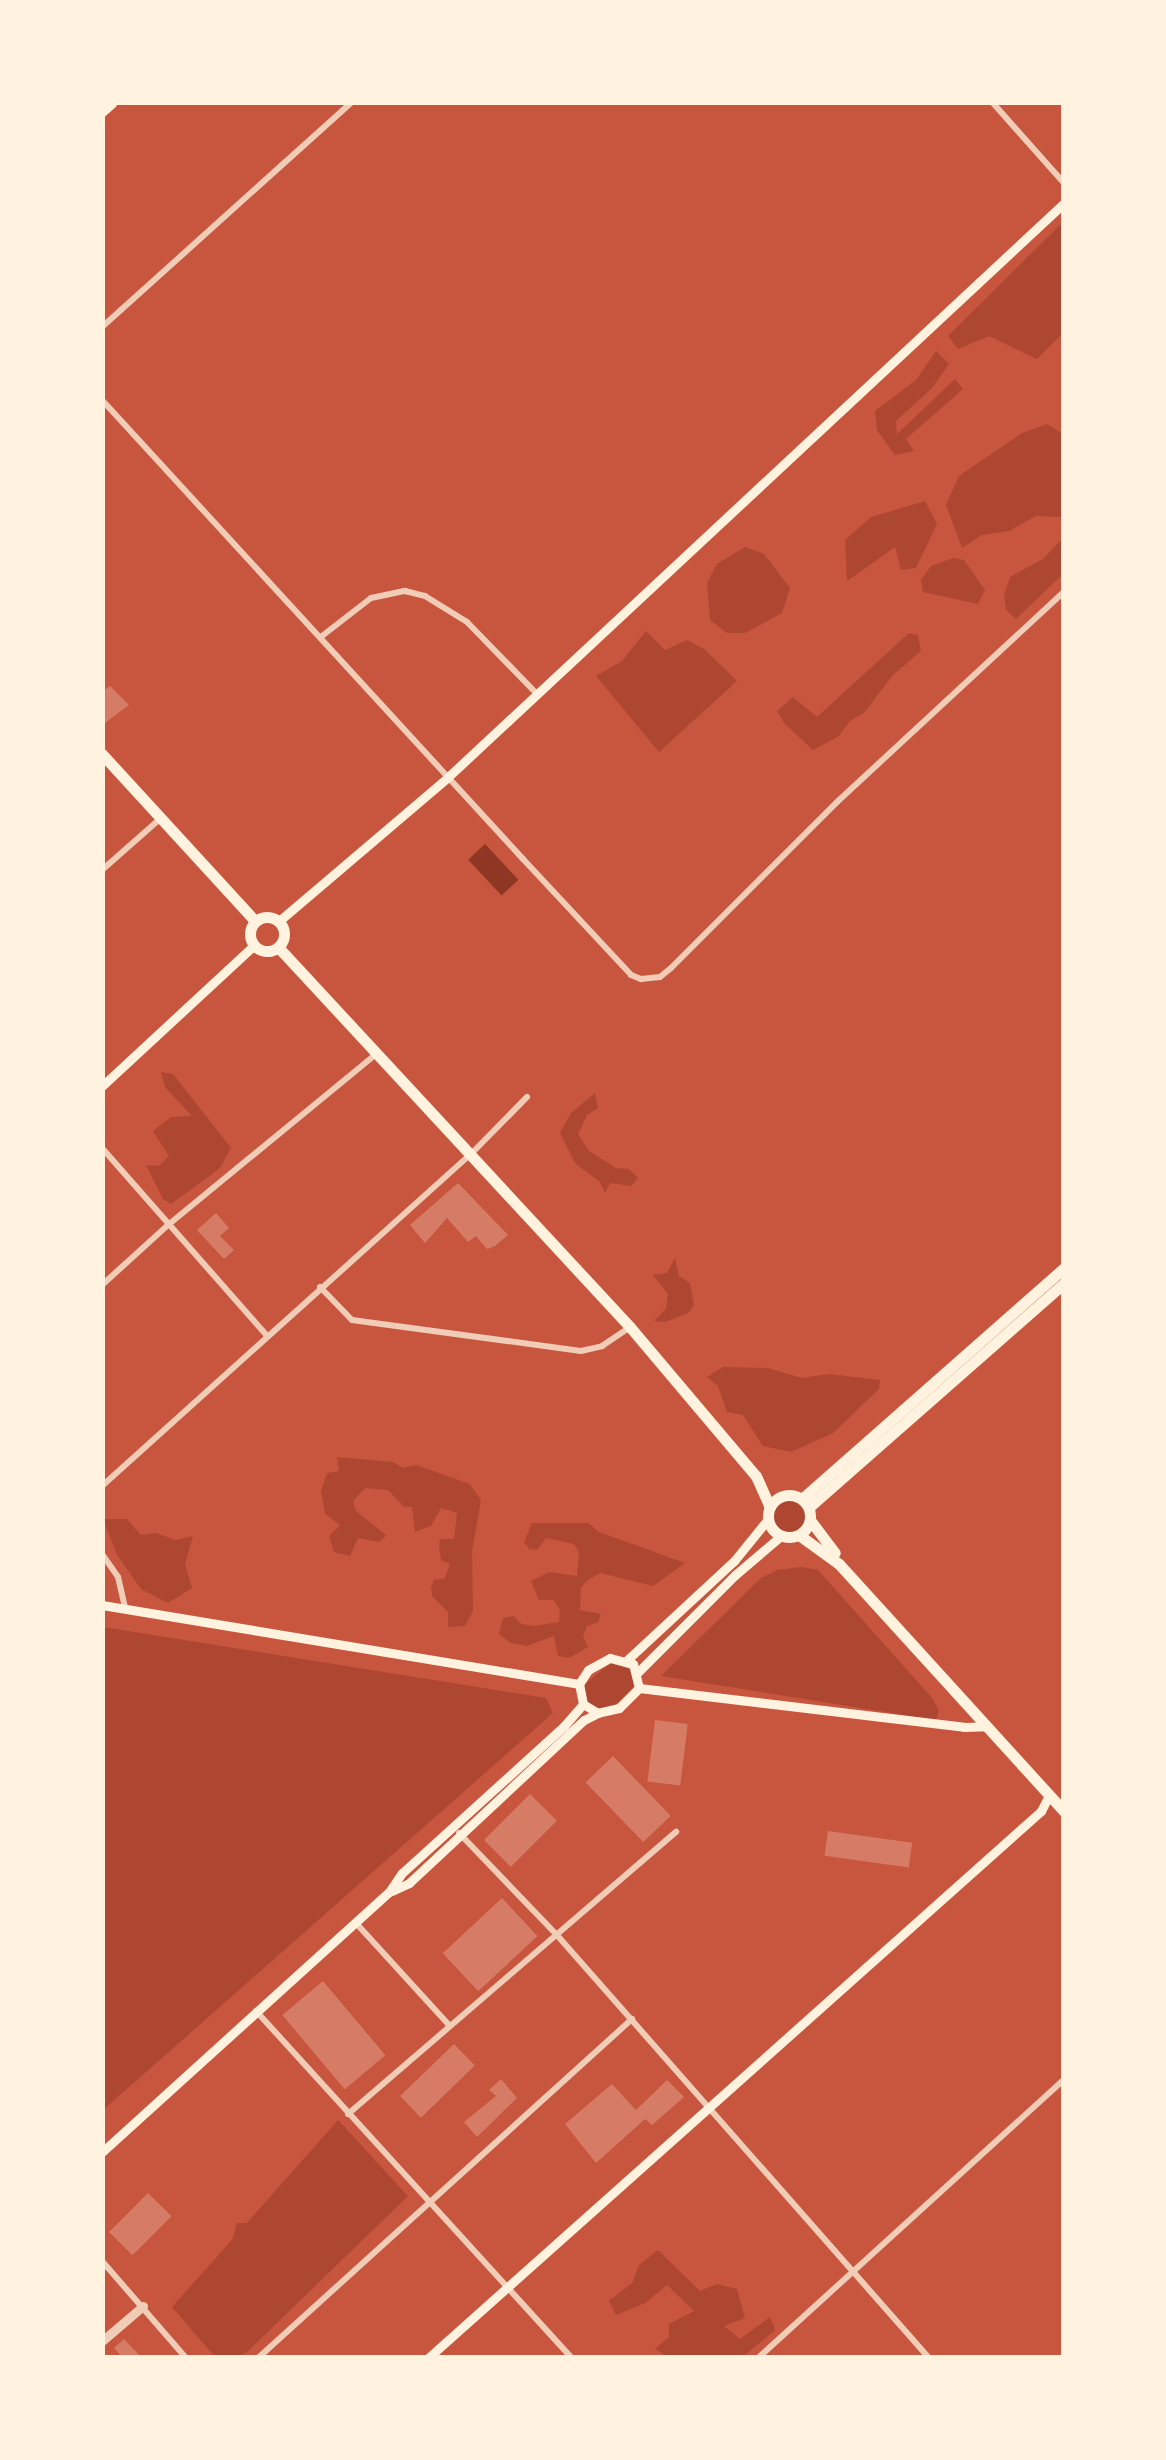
<!DOCTYPE html>
<style>
body{margin:0}
#map{position:relative;width:1166px;height:2460px;overflow:hidden;background:#c8553d;font-family:"Noto Sans",sans-serif}
div>[style]{position:absolute}
[style*='--x']{left:calc(var(--x)*1px);top:calc(var(--y)*1px);width:calc(var(--w)*1px);rotate:calc(var(--a)*1deg)}
.green>*{inset:0;background:#ae4732}
.round{border-radius:50%}
.water>*{inset:0;background:#8f3625;transform-origin:0 0}
.building>*{inset:0;background:#d67c66;transform-origin:0 0}
.minor>*{height:6px;margin:-3px;padding:0 3px;transform-origin:3px;border-radius:3px;background:#f1ccb7}
.tertiary>*{height:9px;margin:-4.5px;padding:0 4.5px;transform-origin:4.5px;border-radius:4.5px;background:#f1ccb7}
.secondary>*{height:9px;margin:-4.5px;padding:0 4.5px;transform-origin:4.5px;border-radius:4.5px;background:#fff3e0}
.trunk>*{height:11px;margin:-5.5px;padding:0 5.5px;transform-origin:5.5px;border-radius:5.5px;background:#fff3e0}
.trunk>.ring{margin:-5.5px;padding:0;box-sizing:content-box;background:none;border:11px solid #fff3e0;border-radius:50%}
span{translate:-50% -50%;white-space:nowrap;text-align:center;line-height:1.15;-webkit-text-stroke:8px #fff3e0;paint-order:stroke}
.frame{position:absolute;inset:0;border:105px solid #fff3e0;pointer-events:none}
</style>
<div id="map">
<div class="green">
<div style="clip-path:polygon(1063px 222px,1063px 333px,1037px 359px,989px 336px,958px 349px,948px 336px)"></div>
<div style="clip-path:polygon(936px 351px,949px 364px,932px 388px,896px 421px,897px 434px,955px 379px,963px 389px,906px 439px,914px 451px,895px 455px,877px 430px,875px 411px,916px 380px)"></div>
<div style="clip-path:polygon(1047px 424px,1063px 434px,1063px 517px,1036px 516px,1009px 531px,982px 535px,962px 548px,946px 505px,959px 476px,1022px 433px)"></div>
<div style="clip-path:polygon(925px 501px,937px 524px,916px 568px,901px 570px,895px 547px,847px 581px,845px 540px,871px 517px)"></div>
<div style="clip-path:polygon(1063px 538px,1063px 574px,1016px 619px,1006px 610px,1004px 596px,1010px 577px,1043px 559px)"></div>
<div style="clip-path:polygon(745px 547px,764px 554px,790px 588px,782px 613px,745px 633px,727px 633px,710px 620px,707px 583px,717px 564px)"></div>
<div style="clip-path:polygon(953px 558px,964px 560px,985px 590px,978px 604px,923px 592px,921px 580px,931px 566px)"></div>
<div style="clip-path:polygon(646px 631px,665px 650px,687px 640px,704px 649px,737px 681px,659px 752px,596px 676px,622px 661px)"></div>
<div style="clip-path:polygon(909px 633px,918px 635px,921px 651px,892px 676px,864px 713px,850px 721px,839px 736px,813px 750px,784px 723px,777px 711px,793px 697px,817px 717px)"></div>
<div style="clip-path:polygon(161px 1072px,173px 1074px,231px 1148px,220px 1168px,171px 1204px,163px 1199px,146px 1165px,159px 1166px,169px 1156px,153px 1131px,171px 1117px,192px 1116px,165px 1087px)"></div>
<div style="clip-path:polygon(595px 1093px,598px 1108px,587px 1115px,578px 1134px,589px 1151px,616px 1168px,629px 1169px,638px 1178px,631px 1186px,610px 1183px,605px 1193px,600px 1182px,575px 1163px,560px 1133px,571px 1113px)"></div>
<div style="clip-path:polygon(675px 1258px,679px 1276px,690px 1283px,694px 1306px,688px 1313px,665px 1322px,654px 1321px,666px 1309px,668px 1294px,653px 1275px,667px 1273px)"></div>
<div style="clip-path:polygon(723px 1367px,768px 1368px,802px 1378px,829px 1374px,880px 1380px,879px 1389px,833px 1433px,791px 1452px,763px 1446px,743px 1415px,727px 1412px,718px 1386px,707px 1377px)"></div>
<div style="clip-path:polygon(337px 1457px,393px 1462px,403px 1468px,416px 1465px,470px 1484px,481px 1500px,472px 1551px,473px 1611px,465px 1626px,448px 1627px,448px 1612px,432px 1596px,431px 1587px,434px 1580px,445px 1578px,450px 1564px,441px 1560px,439px 1546px,440px 1539px,454px 1539px,457px 1513px,441px 1508px,431px 1526px,415px 1532px,412px 1507px,404px 1507px,388px 1490px,365px 1488px,353px 1501px,356px 1511px,386px 1535px,379px 1542px,358px 1538px,350px 1556px,334px 1552px,329px 1536px,340px 1525px,325px 1514px,321px 1491px,327px 1473px,339px 1471px)"></div>
<div class="round" style="left:770px;top:1497px;width:38px;height:38px"></div>
<div style="clip-path:polygon(103px 1519px,127px 1519px,141px 1535px,156px 1533px,176px 1540px,193px 1536px,185px 1564px,192px 1588px,168px 1603px,141px 1589px,117px 1555px)"></div>
<div style="clip-path:polygon(532px 1523px,588px 1523px,599px 1532px,685px 1563px,653px 1586px,600px 1573px,588px 1580px,581px 1587px,580px 1610px,601px 1614px,598px 1622px,587px 1626px,583px 1636px,588px 1647px,569px 1658px,558px 1656px,554px 1636px,527px 1646px,511px 1643px,499px 1634px,503px 1618px,514px 1616px,521px 1624px,534px 1626px,559px 1622px,560px 1610px,554px 1600px,539px 1600px,531px 1581px,549px 1572px,577px 1576px,579px 1552px,574px 1544px,546px 1538px,537px 1550px,529px 1549px,524px 1542px)"></div>
<div style="clip-path:polygon(802px 1567px,818px 1570px,933px 1699px,939px 1711px,936px 1720px,661px 1676px,761px 1578px,777px 1570px)"></div>
<div style="clip-path:polygon(103px 1627px,546px 1698px,553px 1713px,103px 2110px)"></div>
<div style="clip-path:polygon(612px 1662px,631px 1670px,634px 1686px,613px 1707px,593px 1709px,582px 1694px,584px 1685px)"></div>
<div style="clip-path:polygon(338px 2120px,408px 2196px,247px 2352px,238px 2357px,215px 2357px,172px 2307px,232px 2240px,237px 2223px,247px 2223px)"></div>
<div style="clip-path:polygon(658px 2250px,700px 2291px,717px 2284px,737px 2289px,745px 2318px,724px 2326px,740px 2339px,770px 2317px,775px 2330px,743px 2357px,668px 2357px,655px 2349px,669px 2337px,669px 2324px,694px 2311px,667px 2285px,645px 2303px,616px 2315px,609px 2301px,633px 2282px,639px 2265px)"></div>
</div>
<div class="water">
<div style="left:485px;top:844px;width:49px;height:23px;rotate:47deg"></div>
</div>
<div class="building">
<div style="clip-path:polygon(110px 686px,129px 705px,105px 723px,102px 692px)"></div>
<div style="clip-path:polygon(458px 1183px,508px 1235px,495px 1246px,487px 1249px,476px 1236px,468px 1242px,447px 1218px,425px 1243px,410px 1225px)"></div>
<div style="clip-path:polygon(216px 1213px,229px 1228px,220px 1236px,234px 1250px,224px 1259px,197px 1230px)"></div>
<div style="left:655px;top:1720px;width:33px;height:62px;rotate:7deg"></div>
<div style="left:613px;top:1756px;width:83px;height:38px;rotate:46deg"></div>
<div style="left:530px;top:1794px;width:38px;height:65px;rotate:45deg"></div>
<div style="left:828px;top:1831px;width:85px;height:25px;rotate:8deg"></div>
<div style="left:502px;top:1898px;width:52px;height:81px;rotate:47deg"></div>
<div style="left:323px;top:1981px;width:97px;height:53px;rotate:50deg"></div>
<div style="left:454px;top:2044px;width:30px;height:75px;rotate:46deg"></div>
<div style="clip-path:polygon(501px 2079px,517px 2098px,477px 2137px,464px 2122px,496px 2096px,489px 2090px)"></div>
<div style="clip-path:polygon(667px 2080px,684px 2097px,652px 2125px,645px 2119px,596px 2163px,565px 2124px,612px 2084px,636px 2110px)"></div>
<div style="left:148px;top:2193px;width:33px;height:55px;rotate:45deg"></div>
<div style="clip-path:polygon(124px 2339px,142px 2358px,123px 2358px,114px 2348px)"></div>
</div>
<div class="minor">
<div style="--x:992;--y:102;--w:108;--a:48.4"></div>
<div style="--x:102;--y:327;--w:336;--a:-42"></div>
<div style="--x:102;--y:400;--w:623;--a:47.47"></div>
<div style="--x:523;--y:859;--w:158;--a:47"></div>
<div style="--x:631;--y:975;--w:11;--a:22"></div>
<div style="--x:641;--y:979;--w:19;--a:-6"></div>
<div style="--x:660;--y:977;--w:14;--a:-39"></div>
<div style="--x:671;--y:968;--w:235;--a:-45"></div>
<div style="--x:837;--y:802;--w:309;--a:-42.8"></div>
<div style="--x:322;--y:636;--w:62;--a:-37.8"></div>
<div style="--x:371;--y:598;--w:35;--a:-12"></div>
<div style="--x:405;--y:591;--w:21;--a:14"></div>
<div style="--x:425;--y:596;--w:49;--a:31.8"></div>
<div style="--x:467;--y:622;--w:99;--a:45.8"></div>
<div style="--x:102;--y:870;--w:79;--a:-41.4"></div>
<div style="--x:102;--y:1148;--w:249;--a:48.7"></div>
<div style="--x:102;--y:1285;--w:89;--a:-42.3"></div>
<div style="--x:168;--y:1225;--w:269;--a:-39.4"></div>
<div style="--x:320;--y:1287;--w:46;--a:45.9"></div>
<div style="--x:352;--y:1320;--w:231;--a:7.7"></div>
<div style="--x:581;--y:1351;--w:22;--a:-13"></div>
<div style="--x:602;--y:1346;--w:34;--a:-34"></div>
<div style="--x:102;--y:1486;--w:496;--a:-42"></div>
<div style="--x:471;--y:1154;--w:80;--a:-45.5"></div>
<div style="--x:102;--y:1554;--w:28;--a:55"></div>
<div style="--x:118;--y:1577;--w:31;--a:77"></div>
<div style="--x:459;--y:1833;--w:140;--a:46.2"></div>
<div style="--x:556;--y:1934;--w:565;--a:48.66"></div>
<div style="--x:355;--y:1922;--w:138;--a:47.6"></div>
<div style="--x:256;--y:2011;--w:469;--a:47.7"></div>
<div style="--x:348;--y:2114;--w:433;--a:-40.7"></div>
<div style="--x:102;--y:2261;--w:128;--a:49.1"></div>
<div style="--x:258;--y:2358;--w:505;--a:-42.19"></div>
<div style="--x:758;--y:2358;--w:413;--a:-42.3"></div>
</div>
<div class="tertiary">
<div style="--x:102;--y:2341;--w:54;--a:-40.5"></div>
</div>
<div class="secondary">
<div style="--x:279;--y:921;--w:222;--a:-40.4"></div>
<div style="--x:448;--y:777;--w:842;--a:-42.98"></div>
<div style="--x:102;--y:1086;--w:207;--a:-42.8"></div>
<div style="--x:102;--y:1605;--w:483;--a:9.4"></div>
<div style="--x:610;--y:1658;--w:24;--a:15"></div>
<div style="--x:633;--y:1664;--w:25;--a:76"></div>
<div style="--x:639;--y:1688;--w:28;--a:135"></div>
<div style="--x:619;--y:1708;--w:22;--a:167"></div>
<div style="--x:598;--y:1713;--w:17;--a:-149"></div>
<div style="--x:583;--y:1704;--w:20;--a:-101"></div>
<div style="--x:579;--y:1684;--w:17;--a:-57"></div>
<div style="--x:588;--y:1670;--w:25;--a:-29"></div>
<div style="--x:627;--y:1660;--w:146;--a:-42.8"></div>
<div style="--x:734;--y:1561;--w:54;--a:-51"></div>
<div style="--x:638;--y:1672;--w:137;--a:-45"></div>
<div style="--x:735;--y:1575;--w:62;--a:-40.4"></div>
<div style="--x:639;--y:1688;--w:327;--a:6.8"></div>
<div style="--x:964;--y:1727;--w:23;--a:-2"></div>
<div style="--x:392;--y:1891;--w:19;--a:-25"></div>
<div style="--x:409;--y:1883;--w:239;--a:-43"></div>
<div style="--x:584;--y:1720;--w:16;--a:-27"></div>
<div style="--x:102;--y:2152;--w:387;--a:-42.2"></div>
<div style="--x:389;--y:1892;--w:23;--a:-56"></div>
<div style="--x:402;--y:1873;--w:219;--a:-42.2"></div>
<div style="--x:564;--y:1726;--w:29;--a:-49"></div>
<div style="--x:428;--y:2358;--w:822;--a:-41.74"></div>
<div style="--x:1041;--y:1811;--w:18;--a:-63"></div>
</div>
<div class="trunk">
<div style="--x:102;--y:111;--w:13;--a:-42"></div>
<div style="--x:102;--y:754;--w:226;--a:47.5"></div>
<div class="ring" style="left:250px;top:917px;width:23px;height:23px"></div>
<div style="--x:278;--y:947;--w:518;--a:47.19"></div>
<div style="--x:630;--y:1327;--w:195;--a:49.8"></div>
<div style="--x:756;--y:1476;--w:34;--a:66"></div>
<div class="ring" style="left:768px;top:1495px;width:31px;height:31px"></div>
<div style="--x:803;--y:1498;--w:348;--a:-41.4"></div>
<div style="--x:809;--y:1507;--w:339;--a:-41.3"></div>
<div style="--x:810;--y:1520;--w:41;--a:52.9"></div>
<div style="--x:799;--y:1535;--w:49;--a:35.9"></div>
<div style="--x:839;--y:1564;--w:334;--a:47.7"></div>
</div>
<div class="frame"></div>
</div>
